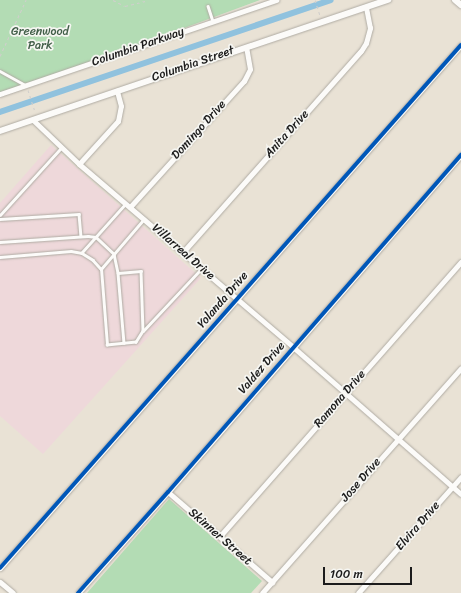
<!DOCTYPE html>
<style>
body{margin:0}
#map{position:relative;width:461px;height:593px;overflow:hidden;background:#e9e2d5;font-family:Sriracha,sans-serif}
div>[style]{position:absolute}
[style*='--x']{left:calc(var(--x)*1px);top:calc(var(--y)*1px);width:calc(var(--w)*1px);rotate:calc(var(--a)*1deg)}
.built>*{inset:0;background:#eed8da}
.green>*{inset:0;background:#b3dcb4}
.canal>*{height:6px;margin:-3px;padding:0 3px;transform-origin:3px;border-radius:3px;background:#90c2de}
.path>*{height:1px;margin-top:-0.5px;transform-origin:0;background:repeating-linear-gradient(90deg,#d0cecc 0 3px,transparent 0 6px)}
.roads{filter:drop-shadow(0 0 1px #afaba3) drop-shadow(0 0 1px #afaba3)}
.service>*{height:2.5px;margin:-1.25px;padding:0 1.25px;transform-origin:1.25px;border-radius:1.25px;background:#fcfbf9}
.minor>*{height:5px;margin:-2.5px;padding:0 2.5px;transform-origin:2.5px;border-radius:2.5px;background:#fcfbf9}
.tertiary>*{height:6px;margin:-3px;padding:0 3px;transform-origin:3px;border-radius:3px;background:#fcfbf9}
.cycleway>*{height:4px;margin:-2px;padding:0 2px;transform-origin:2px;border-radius:2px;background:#0057b8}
span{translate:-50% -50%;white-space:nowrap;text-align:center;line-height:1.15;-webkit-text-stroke:3.5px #f6f6f2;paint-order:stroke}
.park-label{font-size:12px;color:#415e48}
.street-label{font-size:12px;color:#1c1c1c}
.scale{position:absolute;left:323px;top:567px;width:89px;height:18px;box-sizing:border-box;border:2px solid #1c1c1c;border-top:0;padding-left:5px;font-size:12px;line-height:14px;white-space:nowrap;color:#1c1c1c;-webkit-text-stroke:3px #f6f6f2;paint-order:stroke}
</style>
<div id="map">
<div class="built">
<div style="clip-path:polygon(51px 145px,201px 278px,43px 454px,0 416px,0 203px)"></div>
</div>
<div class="green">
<div style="clip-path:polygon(0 0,260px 0,0 96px)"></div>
<div style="clip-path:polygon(169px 499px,262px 581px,251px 593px,87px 593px)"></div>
</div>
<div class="canal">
<div style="--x:0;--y:112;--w:349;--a:-18.7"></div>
</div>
<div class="path">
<div style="--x:113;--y:0;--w:13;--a:27"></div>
<div style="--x:125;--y:6;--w:21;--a:-14"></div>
<div style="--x:315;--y:0;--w:16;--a:72"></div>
<div style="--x:0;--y:56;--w:62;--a:-65.1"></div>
<div style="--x:28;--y:90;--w:23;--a:72"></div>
</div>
<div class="roads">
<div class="service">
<div style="--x:208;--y:6;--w:16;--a:72"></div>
<div style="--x:0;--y:71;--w:29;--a:29"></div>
<div style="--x:126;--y:204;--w:66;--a:131.9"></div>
<div style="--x:82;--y:253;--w:13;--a:32"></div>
<div style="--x:93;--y:260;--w:12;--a:48"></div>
<div style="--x:101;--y:269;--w:66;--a:-49.3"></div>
<div style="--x:0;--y:215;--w:91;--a:-47.7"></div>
<div style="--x:0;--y:219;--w:79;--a:-3.6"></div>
<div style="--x:79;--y:214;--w:22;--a:85"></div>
<div style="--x:0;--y:242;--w:88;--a:-3.9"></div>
<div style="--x:88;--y:236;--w:8;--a:7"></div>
<div style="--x:96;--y:237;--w:25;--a:43"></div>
<div style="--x:114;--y:254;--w:19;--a:78"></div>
<div style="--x:118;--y:273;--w:23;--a:-5"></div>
<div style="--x:141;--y:271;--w:60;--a:88.1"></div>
<div style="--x:143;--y:331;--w:13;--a:122"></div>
<div style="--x:136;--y:342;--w:29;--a:174"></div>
<div style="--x:107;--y:345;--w:76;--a:-94.5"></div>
<div style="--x:0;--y:257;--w:71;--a:-4.8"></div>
<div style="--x:71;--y:251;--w:11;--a:10"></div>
<div style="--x:118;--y:273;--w:70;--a:85.1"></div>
<div style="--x:143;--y:331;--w:85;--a:-46.9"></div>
</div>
<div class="minor">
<div style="--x:0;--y:94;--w:292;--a:-18.8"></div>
<div style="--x:33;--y:120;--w:64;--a:43.7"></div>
<div style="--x:79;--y:164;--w:282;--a:40.5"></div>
<div style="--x:293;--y:347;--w:223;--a:41.2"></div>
<div style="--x:79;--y:164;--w:58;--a:-47.8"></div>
<div style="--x:118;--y:121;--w:15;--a:-79"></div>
<div style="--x:121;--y:106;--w:16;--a:-105"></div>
<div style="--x:130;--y:207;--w:170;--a:-47.9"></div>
<div style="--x:244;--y:81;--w:13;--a:-63"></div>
<div style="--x:250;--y:69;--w:22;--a:-100"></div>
<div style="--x:183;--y:252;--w:268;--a:-48.5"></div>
<div style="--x:361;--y:51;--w:9;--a:-58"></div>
<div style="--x:366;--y:43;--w:16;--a:-75"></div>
<div style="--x:370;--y:28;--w:21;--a:-101"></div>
<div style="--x:168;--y:492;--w:138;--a:40.9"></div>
<div style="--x:220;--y:536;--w:365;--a:-48.7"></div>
<div style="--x:0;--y:568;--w:697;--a:-48.61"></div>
<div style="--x:0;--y:582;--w:17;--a:40"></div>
<div style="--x:78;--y:593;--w:135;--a:-48.3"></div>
<div style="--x:168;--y:492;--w:447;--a:-49"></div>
<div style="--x:262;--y:593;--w:300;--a:-48.5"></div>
<div style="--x:358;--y:593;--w:155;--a:-48.4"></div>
</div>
<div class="tertiary">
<div style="--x:455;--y:0;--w:8;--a:40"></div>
<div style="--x:0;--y:131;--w:410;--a:-18.7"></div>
</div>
</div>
<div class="cycleway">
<div style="--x:0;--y:568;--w:697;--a:-48.61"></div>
<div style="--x:78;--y:593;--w:135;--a:-48.3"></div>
<div style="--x:168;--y:492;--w:447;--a:-49"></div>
</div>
<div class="park-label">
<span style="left:40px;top:39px">Greenwood<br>Park</span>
</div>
<div class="street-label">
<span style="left:138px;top:47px;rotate:-19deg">Columbia Parkway</span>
<span style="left:193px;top:64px;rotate:-19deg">Columbia Street</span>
<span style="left:199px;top:130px;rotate:-48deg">Domingo Drive</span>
<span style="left:287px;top:134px;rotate:-48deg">Anita Drive</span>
<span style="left:183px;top:252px;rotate:41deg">Villarreal Drive</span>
<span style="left:223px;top:300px;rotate:-49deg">Yolanda Drive</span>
<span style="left:262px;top:368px;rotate:-49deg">Valdez Drive</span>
<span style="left:340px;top:399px;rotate:-49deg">Ramona Drive</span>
<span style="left:361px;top:480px;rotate:-49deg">Jose Drive</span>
<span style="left:418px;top:526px;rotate:-49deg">Elvira Drive</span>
<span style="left:220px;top:537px;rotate:41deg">Skinner Street</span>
</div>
<div class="scale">100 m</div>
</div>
